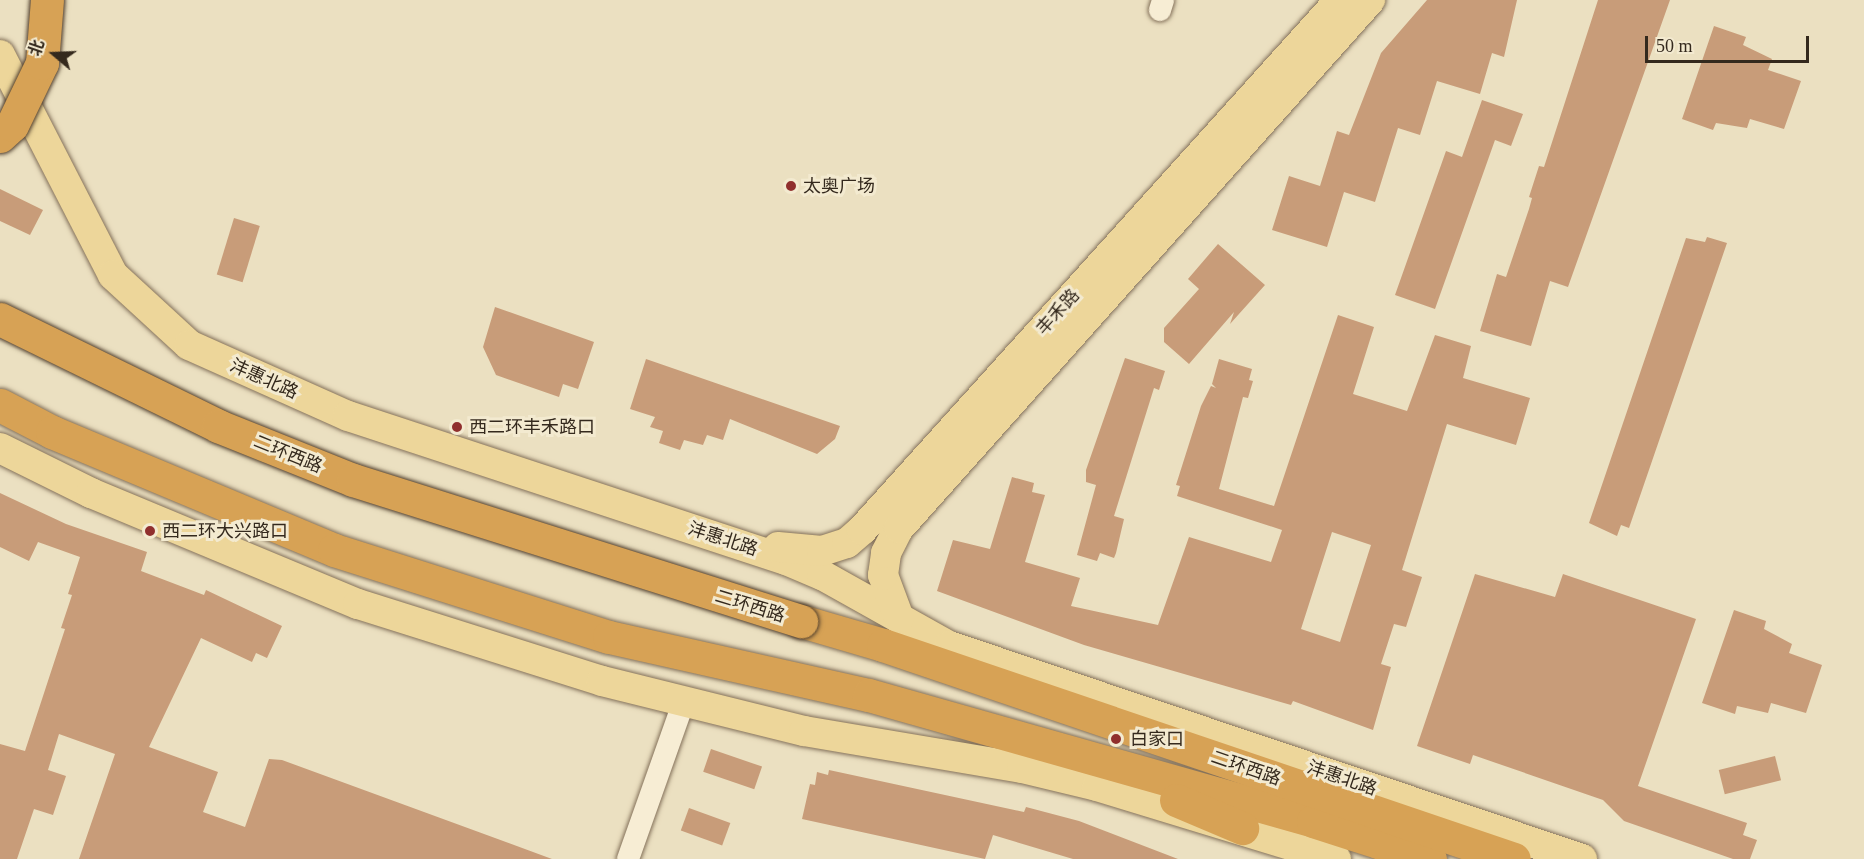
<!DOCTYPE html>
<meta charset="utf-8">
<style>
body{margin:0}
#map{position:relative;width:1864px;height:859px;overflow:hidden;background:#ebe0c1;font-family:"Times New Roman","Noto Sans SC",serif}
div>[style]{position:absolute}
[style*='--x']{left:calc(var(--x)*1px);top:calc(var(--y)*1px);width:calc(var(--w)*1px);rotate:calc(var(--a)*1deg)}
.building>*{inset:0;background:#c89c79;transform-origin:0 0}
.roads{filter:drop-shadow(0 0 2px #84715a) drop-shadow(0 0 2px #84715a)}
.minor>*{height:22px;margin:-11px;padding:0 11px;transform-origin:11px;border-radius:11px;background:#f7edd4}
.major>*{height:30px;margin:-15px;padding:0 15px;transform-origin:15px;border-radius:15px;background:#edd69a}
.highway>*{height:33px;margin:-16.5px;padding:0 16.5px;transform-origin:16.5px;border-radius:16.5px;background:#d7a255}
.bridges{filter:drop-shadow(0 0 2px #52402e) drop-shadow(0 0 2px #52402e)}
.highway-bridge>*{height:33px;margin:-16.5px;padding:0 16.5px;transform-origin:16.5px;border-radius:16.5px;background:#d7a255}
.dots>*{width:16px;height:16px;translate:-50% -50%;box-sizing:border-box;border:3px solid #f3ead0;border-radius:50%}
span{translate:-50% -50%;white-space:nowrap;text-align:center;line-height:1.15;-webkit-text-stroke:6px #f3ead0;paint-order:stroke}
.poi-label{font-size:18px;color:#34291d}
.left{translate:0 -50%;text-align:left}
.street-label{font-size:18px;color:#34291d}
.north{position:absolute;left:24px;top:24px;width:60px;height:60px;-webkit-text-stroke:4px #f3ead0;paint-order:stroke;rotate:289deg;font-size:16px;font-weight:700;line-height:24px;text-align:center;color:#34291d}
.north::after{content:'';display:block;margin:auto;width:21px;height:27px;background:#34291d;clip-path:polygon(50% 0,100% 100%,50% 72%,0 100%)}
.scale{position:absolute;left:1645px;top:36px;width:164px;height:27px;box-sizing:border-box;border:3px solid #34291d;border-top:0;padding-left:8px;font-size:18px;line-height:21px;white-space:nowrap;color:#34291d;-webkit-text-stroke:4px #f3ead0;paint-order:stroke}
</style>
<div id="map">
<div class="building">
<div style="clip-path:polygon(1427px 0,1517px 0,1504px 57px,1492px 53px,1480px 94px,1437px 81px,1420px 135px,1398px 128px,1375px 202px,1344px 192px,1327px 247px,1272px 230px,1289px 176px,1320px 186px,1337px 131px,1349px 135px,1381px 53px)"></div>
<div style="clip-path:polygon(1598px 0,1670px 0,1568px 287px,1550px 281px,1531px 346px,1480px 331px,1497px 274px,1506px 277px,1529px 209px,1532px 198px,1529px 197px,1539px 166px,1544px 167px)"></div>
<div style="clip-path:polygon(1714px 26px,1746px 37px,1743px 45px,1772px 59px,1768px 70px,1801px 81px,1784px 129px,1750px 119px,1747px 128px,1716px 123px,1713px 130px,1682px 119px)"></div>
<div style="clip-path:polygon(1482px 100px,1523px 114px,1511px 146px,1495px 140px,1435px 309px,1395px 295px,1446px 151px,1462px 157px)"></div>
<div style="clip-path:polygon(0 189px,43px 210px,30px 235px,0 221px)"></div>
<div style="left:234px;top:218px;width:27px;height:59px;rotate:17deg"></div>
<div style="clip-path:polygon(1707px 237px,1727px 243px,1629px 528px,1621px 525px,1617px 536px,1589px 523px,1686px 238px,1705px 242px)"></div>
<div style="clip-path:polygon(1218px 244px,1265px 285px,1230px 324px,1234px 312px,1189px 364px,1164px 342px,1164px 328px,1199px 289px,1188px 279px)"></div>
<div style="clip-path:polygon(495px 307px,594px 342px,578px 389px,563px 384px,559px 397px,496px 375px,483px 347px)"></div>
<div style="clip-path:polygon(evenodd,1338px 315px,1374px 327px,1353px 394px,1407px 411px,1435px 335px,1471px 346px,1463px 378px,1530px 398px,1516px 445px,1447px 424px,1402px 570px,1422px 577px,1406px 627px,1394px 624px,1381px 664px,1391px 667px,1373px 730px,1293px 701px,1291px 705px,1084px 645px,937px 591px,953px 540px,990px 549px,1012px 477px,1034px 483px,1032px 492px,1045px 495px,1025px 562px,1080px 578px,1071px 606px,1158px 625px,1189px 537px,1271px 562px,1282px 530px,1177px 496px,1180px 486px,1176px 485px,1201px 406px,1211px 386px,1216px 388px,1212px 384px,1219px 359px,1252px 369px,1249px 380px,1253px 381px,1248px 398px,1243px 397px,1219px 489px,1274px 506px,1338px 315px,1332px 532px,1371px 545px,1340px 642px,1301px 629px,1332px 532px)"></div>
<div style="clip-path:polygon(1125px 358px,1165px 371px,1159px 390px,1154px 388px,1114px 516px,1124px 519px,1116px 553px,1114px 558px,1100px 553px,1097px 561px,1077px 555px,1096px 485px,1086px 482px,1086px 470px)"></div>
<div style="clip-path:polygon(646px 359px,840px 426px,835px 439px,817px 454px,730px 419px,723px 440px,707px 435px,703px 445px,684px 440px,680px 450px,659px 443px,663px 431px,650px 427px,655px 417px,630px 409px)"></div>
<div style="clip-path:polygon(0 493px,66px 524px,147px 552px,141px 571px,204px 595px,206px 590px,282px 626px,267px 658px,256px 653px,252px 662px,201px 638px,149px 747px,218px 772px,203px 812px,245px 827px,269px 759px,282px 760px,552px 859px,79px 859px,115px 754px,59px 734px,48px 770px,66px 776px,53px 815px,34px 809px,17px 859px,0 859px,0 744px,25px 751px,65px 629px,61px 628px,72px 595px,68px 594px,80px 557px,38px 542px,29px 561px,0 547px)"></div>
<div style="clip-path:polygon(1475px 574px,1555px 597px,1563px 574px,1696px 619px,1638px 786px,1747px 823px,1743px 835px,1757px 840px,1750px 859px,1733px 859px,1624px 821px,1603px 800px,1473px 755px,1470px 764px,1417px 746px)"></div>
<div style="clip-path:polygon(1734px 610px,1766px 621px,1764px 629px,1792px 644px,1789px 653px,1822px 665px,1806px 713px,1771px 703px,1768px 713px,1737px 706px,1735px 714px,1702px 703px)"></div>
<div style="left:711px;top:749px;width:54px;height:24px;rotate:19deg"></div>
<div style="left:1775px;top:756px;width:25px;height:58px;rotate:76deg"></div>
<div style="clip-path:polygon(829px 770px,1024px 812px,1026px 807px,1079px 821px,1178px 859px,1073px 859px,993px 835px,985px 859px,802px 819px,810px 784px,815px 785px,817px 772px,828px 775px)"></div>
<div style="left:689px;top:808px;width:44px;height:24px;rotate:20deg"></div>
</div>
<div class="roads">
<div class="minor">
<div style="--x:1160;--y:10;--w:10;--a:-73"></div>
<div style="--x:628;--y:859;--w:168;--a:-70.5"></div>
</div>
<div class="major">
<div style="--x:0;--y:55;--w:247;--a:62.8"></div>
<div style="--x:113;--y:275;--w:103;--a:42.6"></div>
<div style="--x:189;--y:345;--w:174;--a:24.1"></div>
<div style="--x:348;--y:416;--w:461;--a:18.2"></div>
<div style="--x:786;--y:560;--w:39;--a:23"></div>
<div style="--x:822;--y:575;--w:145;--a:29.2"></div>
<div style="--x:949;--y:646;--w:668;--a:18.6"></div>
<div style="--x:0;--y:448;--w:102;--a:26.3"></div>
<div style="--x:91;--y:493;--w:289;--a:22.6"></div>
<div style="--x:358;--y:604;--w:256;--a:17.5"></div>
<div style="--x:602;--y:681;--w:208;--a:13.9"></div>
<div style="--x:804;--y:731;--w:221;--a:9.6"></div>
<div style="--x:1022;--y:768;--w:77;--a:13.5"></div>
<div style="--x:1097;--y:786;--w:250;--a:17"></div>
<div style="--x:778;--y:547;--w:44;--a:5.2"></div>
<div style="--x:822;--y:551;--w:26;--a:-18"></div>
<div style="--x:847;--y:543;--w:20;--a:-41"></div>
<div style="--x:862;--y:530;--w:714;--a:-47.95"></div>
<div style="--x:899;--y:618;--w:46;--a:-110.4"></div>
<div style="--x:883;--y:575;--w:22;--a:-82"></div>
<div style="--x:886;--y:553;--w:28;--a:-63"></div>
<div style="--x:899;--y:528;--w:708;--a:-48.27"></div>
</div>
<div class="highway">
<div style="--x:0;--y:405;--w:59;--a:27.4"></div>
<div style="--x:52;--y:432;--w:306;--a:22.7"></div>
<div style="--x:334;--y:550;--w:288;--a:17.6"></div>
<div style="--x:609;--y:637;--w:266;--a:12.6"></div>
<div style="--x:869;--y:695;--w:462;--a:15.8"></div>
<div style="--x:1313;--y:821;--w:123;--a:18"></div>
<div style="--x:801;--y:621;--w:85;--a:16.3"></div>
<div style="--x:883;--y:645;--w:666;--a:18.73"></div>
<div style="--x:1176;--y:800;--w:72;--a:23"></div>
</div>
</div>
<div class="bridges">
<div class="highway-bridge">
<div style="--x:0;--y:136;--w:16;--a:-43"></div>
<div style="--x:12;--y:125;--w:69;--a:-64.2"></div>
<div style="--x:42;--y:63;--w:63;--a:-85.5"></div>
<div style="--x:0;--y:319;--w:243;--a:26.1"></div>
<div style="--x:218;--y:426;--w:145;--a:21.8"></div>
<div style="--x:353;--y:480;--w:470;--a:17.5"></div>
</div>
</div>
<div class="dots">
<div style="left:791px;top:186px;background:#902f2d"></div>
<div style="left:457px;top:427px;background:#902f2d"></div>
<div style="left:150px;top:531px;background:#902f2d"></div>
<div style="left:1116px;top:739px;background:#902f2d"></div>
</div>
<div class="poi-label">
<span class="left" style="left:803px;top:186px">太奥广场</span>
<span class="left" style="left:469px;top:427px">西二环丰禾路口</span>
<span class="left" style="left:162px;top:531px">西二环大兴路口</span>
<span class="left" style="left:1130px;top:739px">白家口</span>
</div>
<div class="street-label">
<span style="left:1058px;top:312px;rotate:-48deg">丰禾路</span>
<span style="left:264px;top:379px;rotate:24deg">沣惠北路</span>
<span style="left:288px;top:454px;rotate:22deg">二环西路</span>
<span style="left:723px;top:539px;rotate:18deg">沣惠北路</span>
<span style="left:750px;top:606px;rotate:17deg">二环西路</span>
<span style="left:1246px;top:768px;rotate:19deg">二环西路</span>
<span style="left:1342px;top:778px;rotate:19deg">沣惠北路</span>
</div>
<div class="north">北</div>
<div class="scale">50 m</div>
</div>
